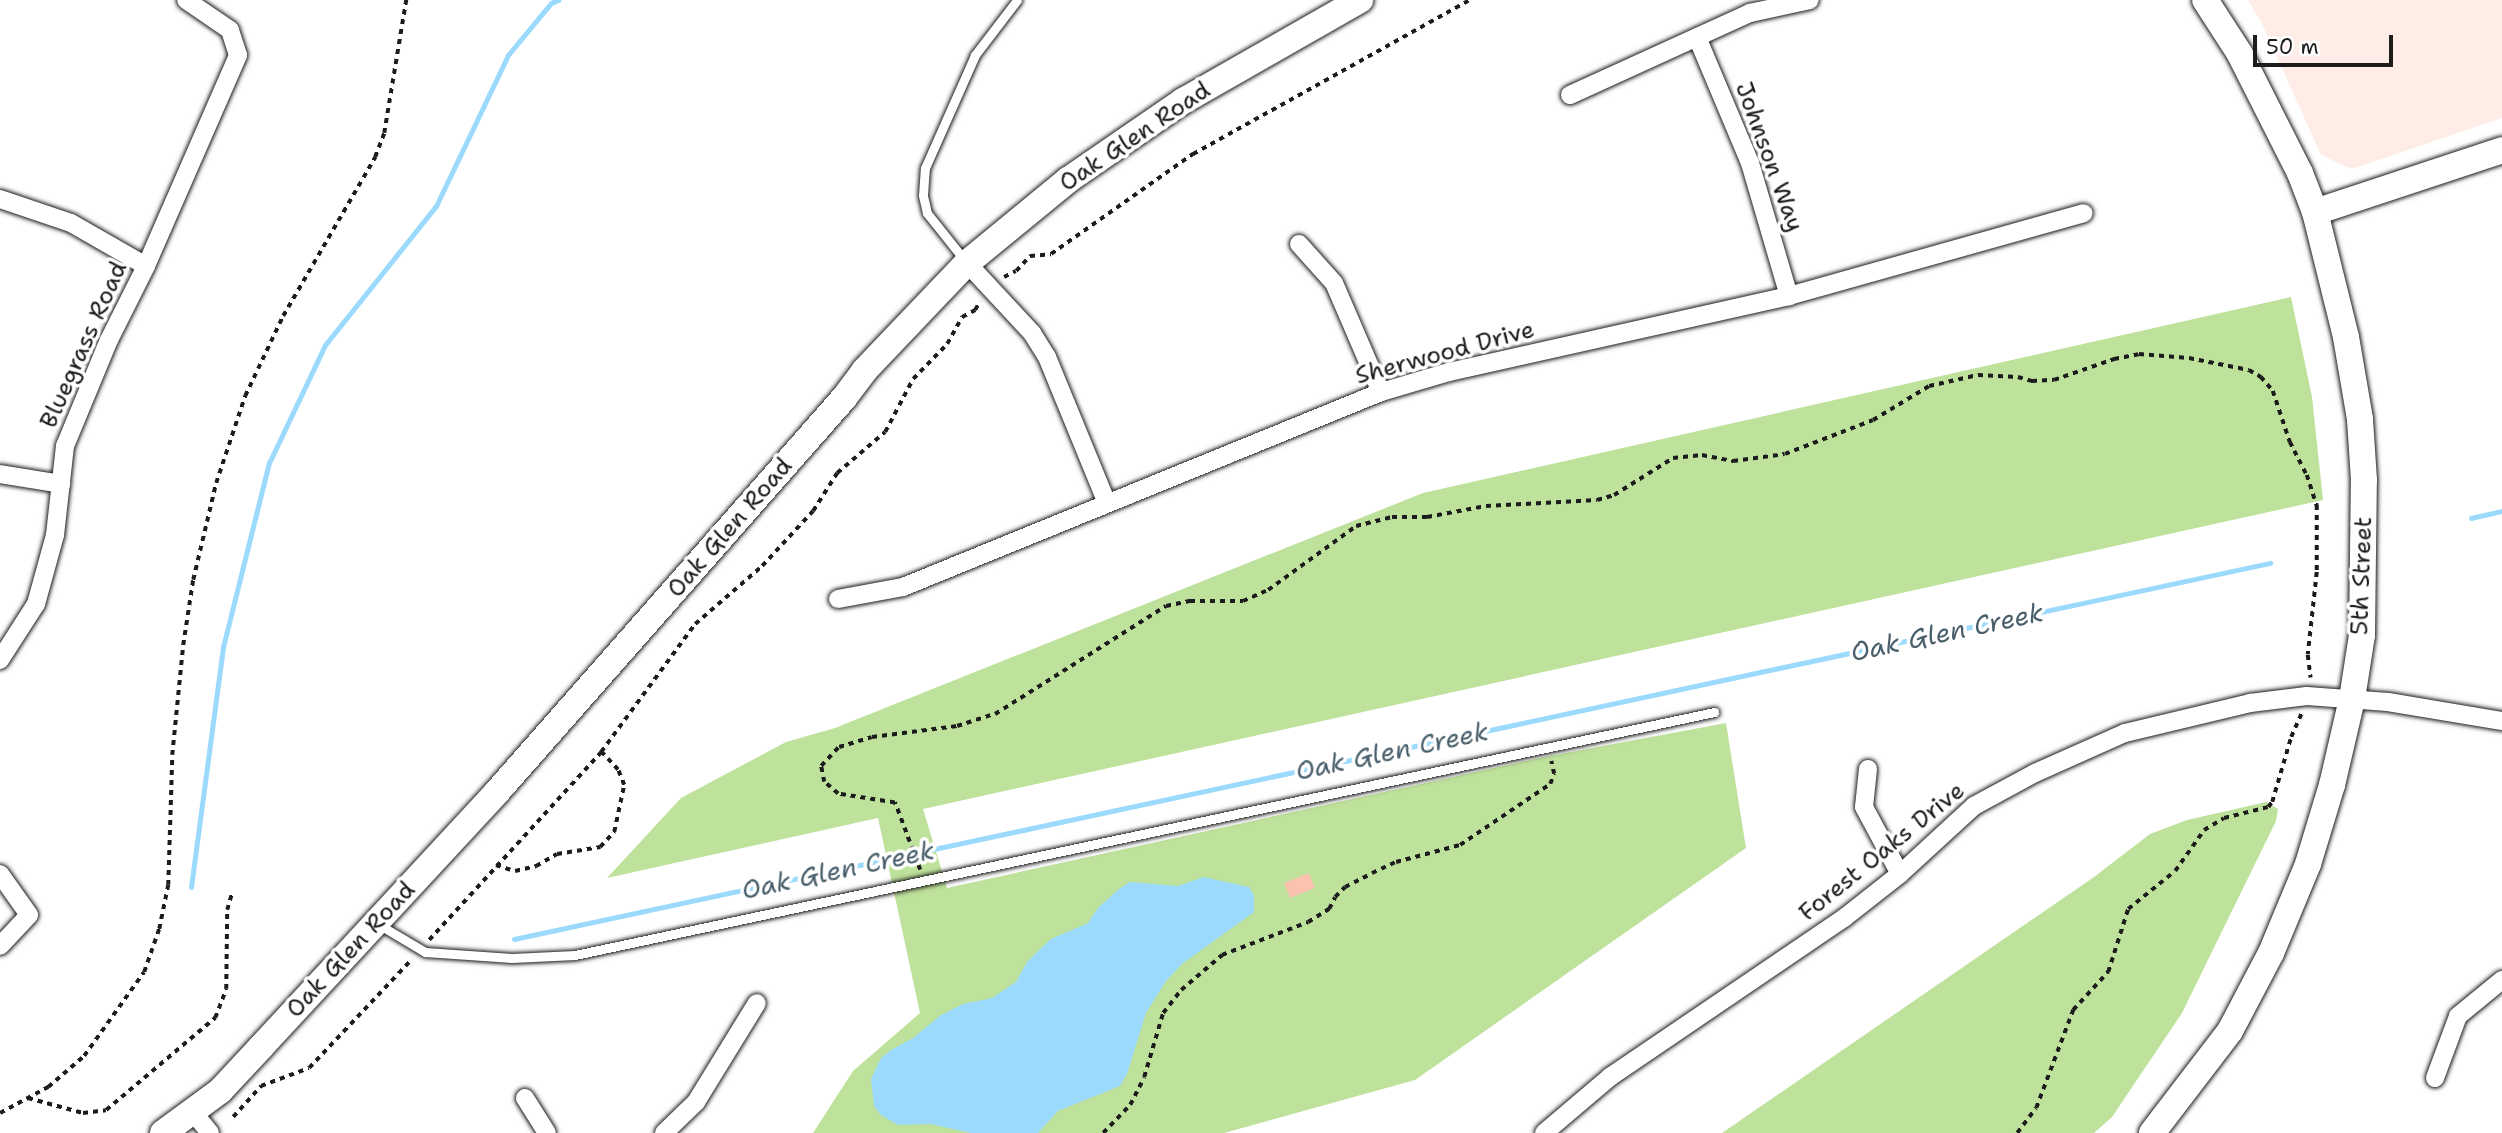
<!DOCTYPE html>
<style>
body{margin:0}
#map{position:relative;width:2502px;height:1133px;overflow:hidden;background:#fff;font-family:"Shantell Sans",sans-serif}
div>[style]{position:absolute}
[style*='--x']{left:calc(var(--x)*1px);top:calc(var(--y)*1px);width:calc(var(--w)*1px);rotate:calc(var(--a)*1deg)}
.built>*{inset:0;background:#feede7}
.green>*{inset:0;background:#bee19b}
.water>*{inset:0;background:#9bdafc}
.stream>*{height:5px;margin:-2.5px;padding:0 2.5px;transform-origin:2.5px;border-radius:2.5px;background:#9bdafc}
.building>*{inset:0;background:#fac3af;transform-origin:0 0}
.path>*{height:3.5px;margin-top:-1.75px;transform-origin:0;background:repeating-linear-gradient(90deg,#1c1c1c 0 5px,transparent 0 10px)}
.roads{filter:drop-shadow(0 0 2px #1c1c1c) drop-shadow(0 0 2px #1c1c1c)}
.lane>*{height:9px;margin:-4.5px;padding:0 4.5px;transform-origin:4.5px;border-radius:4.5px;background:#fff}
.street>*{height:18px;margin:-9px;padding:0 9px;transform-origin:9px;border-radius:9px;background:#fff}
.secondary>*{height:26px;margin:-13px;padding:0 13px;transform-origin:13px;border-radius:13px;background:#fff}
span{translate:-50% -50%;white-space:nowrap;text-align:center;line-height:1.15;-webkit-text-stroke:7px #fff;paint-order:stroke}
.street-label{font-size:24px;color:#1c1c1c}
.water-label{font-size:26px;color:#485e6a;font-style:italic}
.scale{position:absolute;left:2253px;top:35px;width:140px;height:32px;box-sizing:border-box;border:4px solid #1c1c1c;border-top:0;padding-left:9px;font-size:21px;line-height:24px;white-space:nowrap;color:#1c1c1c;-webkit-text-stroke:5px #fff;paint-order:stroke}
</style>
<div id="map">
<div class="built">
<div style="clip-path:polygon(2248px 0,2502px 0,2502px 118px,2352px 169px,2321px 155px,2263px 26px)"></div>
</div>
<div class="green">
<div style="clip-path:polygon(2291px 297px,2312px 397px,2323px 500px,923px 809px,947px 888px,1544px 757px,1726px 723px,1746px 848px,1415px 1080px,1224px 1133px,813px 1133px,853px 1071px,920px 1013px,878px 818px,607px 878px,681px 798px,786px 742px,835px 728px,1423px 493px)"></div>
<div style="clip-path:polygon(2266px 802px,2278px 809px,2276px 821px,2182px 1013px,2112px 1117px,2094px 1133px,1722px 1133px,2094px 877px,2150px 834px,2187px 820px)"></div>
</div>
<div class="water">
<div style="clip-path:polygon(1204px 877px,1249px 887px,1254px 896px,1254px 912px,1182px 964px,1166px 981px,1146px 1013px,1127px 1074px,1120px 1086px,1058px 1111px,1038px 1133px,971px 1133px,930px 1124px,898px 1125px,881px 1115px,874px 1106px,871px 1079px,881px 1058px,891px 1050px,913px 1038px,941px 1015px,963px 1004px,992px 998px,1016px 982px,1027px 962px,1038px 951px,1051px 939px,1088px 923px,1098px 908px,1119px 889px,1130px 882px,1178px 886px)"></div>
</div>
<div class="stream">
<div style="--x:2471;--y:518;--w:32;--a:-13"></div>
<div style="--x:191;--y:887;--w:242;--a:-82.4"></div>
<div style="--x:223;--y:647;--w:190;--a:-76"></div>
<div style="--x:269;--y:463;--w:131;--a:-64.6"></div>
<div style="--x:325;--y:345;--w:178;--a:-51.4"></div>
<div style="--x:436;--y:206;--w:167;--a:-64.5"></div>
<div style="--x:508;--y:55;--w:67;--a:-50.4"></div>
<div style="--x:551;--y:3;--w:8;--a:-23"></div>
<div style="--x:514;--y:939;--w:1796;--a:-12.09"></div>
</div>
<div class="building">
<div style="left:1309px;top:873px;width:16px;height:27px;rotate:68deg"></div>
</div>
<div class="path">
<div style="--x:1004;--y:277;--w:13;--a:-27"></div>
<div style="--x:1016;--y:271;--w:21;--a:-47"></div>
<div style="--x:1030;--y:256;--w:21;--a:-5"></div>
<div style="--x:1051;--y:254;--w:174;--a:-35.2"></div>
<div style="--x:1193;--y:154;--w:317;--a:-29.1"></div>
<div style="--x:496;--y:865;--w:20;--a:18"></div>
<div style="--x:515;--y:871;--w:22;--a:-13"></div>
<div style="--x:536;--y:866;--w:24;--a:-30"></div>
<div style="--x:557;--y:854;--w:44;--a:-9.2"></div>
<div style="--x:600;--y:847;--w:21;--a:-47"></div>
<div style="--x:614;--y:832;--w:48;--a:-78"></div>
<div style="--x:624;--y:785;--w:16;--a:-112"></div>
<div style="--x:618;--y:770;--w:25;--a:-133"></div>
<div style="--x:920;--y:870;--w:72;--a:-110.5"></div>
<div style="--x:895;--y:803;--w:58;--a:-171"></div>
<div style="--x:838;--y:794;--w:18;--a:-139"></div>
<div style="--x:824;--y:782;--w:16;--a:-101"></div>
<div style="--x:821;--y:766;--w:26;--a:-47"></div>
<div style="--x:839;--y:747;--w:34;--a:-17"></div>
<div style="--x:872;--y:737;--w:86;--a:-7.4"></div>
<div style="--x:957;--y:726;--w:40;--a:-18"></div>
<div style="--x:995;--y:714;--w:202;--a:-32.3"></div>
<div style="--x:1166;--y:606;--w:25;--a:-12"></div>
<div style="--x:1190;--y:601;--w:53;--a:0"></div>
<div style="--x:1243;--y:601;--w:27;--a:-24"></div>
<div style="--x:1268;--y:590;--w:109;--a:-36"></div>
<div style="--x:1356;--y:526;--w:37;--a:-14"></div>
<div style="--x:1392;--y:517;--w:35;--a:0"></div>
<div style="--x:1427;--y:517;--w:60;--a:-10.6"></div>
<div style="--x:1486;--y:506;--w:111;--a:-3.1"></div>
<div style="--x:1597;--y:500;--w:18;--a:-16"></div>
<div style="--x:1614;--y:495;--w:70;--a:-32.1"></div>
<div style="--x:1673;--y:458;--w:29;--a:-6"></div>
<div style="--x:1702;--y:455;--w:32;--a:11"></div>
<div style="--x:1733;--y:461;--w:52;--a:-7.7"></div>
<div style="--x:1785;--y:454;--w:94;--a:-21.1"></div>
<div style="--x:1873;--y:420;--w:66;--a:-31.3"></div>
<div style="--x:1929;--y:386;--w:50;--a:-12.7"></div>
<div style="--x:1978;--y:375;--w:40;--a:2.9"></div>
<div style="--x:2018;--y:377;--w:15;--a:16"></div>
<div style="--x:2032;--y:381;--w:22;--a:-3"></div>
<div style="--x:2054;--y:380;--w:64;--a:-19.3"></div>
<div style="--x:2114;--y:359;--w:25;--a:-11"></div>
<div style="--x:2139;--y:354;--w:50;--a:4.6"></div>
<div style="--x:2189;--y:358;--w:61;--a:11.3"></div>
<div style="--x:2249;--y:370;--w:14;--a:30"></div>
<div style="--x:2261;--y:377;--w:18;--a:49"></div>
<div style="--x:2273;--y:391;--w:54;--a:71.6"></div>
<div style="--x:2290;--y:442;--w:37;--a:63"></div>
<div style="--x:2307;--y:475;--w:32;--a:72"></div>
<div style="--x:2317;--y:505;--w:67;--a:90"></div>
<div style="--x:2317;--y:572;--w:83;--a:96.2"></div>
<div style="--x:2308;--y:655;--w:23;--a:83"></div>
<div style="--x:429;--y:940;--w:255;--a:-47.5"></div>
<div style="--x:601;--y:752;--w:159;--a:-53.7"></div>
<div style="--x:695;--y:624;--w:89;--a:-40.9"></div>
<div style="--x:762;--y:566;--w:75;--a:-47.2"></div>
<div style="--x:813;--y:511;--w:45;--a:-57.7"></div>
<div style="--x:837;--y:473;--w:63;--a:-40.5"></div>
<div style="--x:885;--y:432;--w:60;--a:-62.2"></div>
<div style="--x:913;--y:379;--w:49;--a:-45.8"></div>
<div style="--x:947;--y:344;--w:31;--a:-61"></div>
<div style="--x:962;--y:317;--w:15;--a:-28"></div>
<div style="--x:975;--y:310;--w:10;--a:-61"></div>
<div style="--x:28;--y:1098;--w:57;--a:15.3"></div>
<div style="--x:83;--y:1113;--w:23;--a:-7"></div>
<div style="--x:106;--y:1110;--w:143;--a:-40.2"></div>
<div style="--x:215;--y:1018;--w:31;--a:-69"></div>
<div style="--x:226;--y:989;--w:79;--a:-89.3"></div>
<div style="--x:227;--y:910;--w:19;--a:-74"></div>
<div style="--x:0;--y:1113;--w:55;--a:-28.4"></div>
<div style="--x:48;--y:1087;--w:48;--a:-40.7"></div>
<div style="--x:84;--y:1056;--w:103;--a:-54.5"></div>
<div style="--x:144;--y:972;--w:46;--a:-70.8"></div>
<div style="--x:159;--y:929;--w:45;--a:-78.4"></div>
<div style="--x:168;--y:885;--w:130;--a:-88.2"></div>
<div style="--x:172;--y:755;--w:111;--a:-84.3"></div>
<div style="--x:183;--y:645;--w:66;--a:-81.3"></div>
<div style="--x:193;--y:580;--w:100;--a:-76.7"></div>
<div style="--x:216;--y:483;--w:92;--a:-71.6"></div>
<div style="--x:245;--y:396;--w:89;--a:-64.6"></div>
<div style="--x:283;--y:316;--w:184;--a:-59.9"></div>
<div style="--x:375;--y:157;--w:26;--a:-69"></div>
<div style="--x:384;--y:133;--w:135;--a:-80.6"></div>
<div style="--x:233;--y:1117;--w:42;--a:-47.9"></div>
<div style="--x:261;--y:1086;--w:51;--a:-20.6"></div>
<div style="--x:309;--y:1068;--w:150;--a:-46.6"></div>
<div style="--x:1103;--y:1133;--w:39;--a:-46"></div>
<div style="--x:1130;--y:1105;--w:31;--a:-63"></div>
<div style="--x:1144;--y:1077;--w:67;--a:-73.5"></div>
<div style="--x:1163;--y:1013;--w:29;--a:-52"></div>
<div style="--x:1181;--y:990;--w:54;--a:-40.5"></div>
<div style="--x:1222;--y:955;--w:92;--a:-21"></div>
<div style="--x:1308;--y:922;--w:25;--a:-32"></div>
<div style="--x:1329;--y:909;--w:13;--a:-63"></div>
<div style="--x:1335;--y:897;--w:14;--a:-45"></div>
<div style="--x:1345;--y:887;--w:30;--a:-27"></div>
<div style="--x:1372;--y:873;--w:26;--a:-25"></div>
<div style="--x:1396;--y:862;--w:66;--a:-14.9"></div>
<div style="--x:1460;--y:845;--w:109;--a:-34.1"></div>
<div style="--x:1550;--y:784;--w:11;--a:-68"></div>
<div style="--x:1554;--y:774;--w:13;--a:-103"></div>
<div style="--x:2017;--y:1133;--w:31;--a:-53"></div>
<div style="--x:2036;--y:1108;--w:105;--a:-69.3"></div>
<div style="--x:2073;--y:1010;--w:52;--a:-47.4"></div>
<div style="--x:2108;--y:972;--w:66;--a:-72.4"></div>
<div style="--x:2128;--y:909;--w:60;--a:-39"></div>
<div style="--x:2175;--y:871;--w:50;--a:-54.7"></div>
<div style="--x:2204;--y:830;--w:23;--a:-31"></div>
<div style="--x:2224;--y:818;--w:45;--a:-14"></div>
<div style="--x:2268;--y:807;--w:6;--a:-51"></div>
<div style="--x:2272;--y:802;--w:68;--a:-73.7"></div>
<div style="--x:2291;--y:737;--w:27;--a:-66"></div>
</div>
<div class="roads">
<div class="lane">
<div style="--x:966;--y:262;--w:63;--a:-128.5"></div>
<div style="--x:927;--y:213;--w:18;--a:-103"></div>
<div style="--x:923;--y:195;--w:27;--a:-86"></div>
<div style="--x:925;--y:168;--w:124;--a:-66.1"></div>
<div style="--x:975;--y:55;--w:69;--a:-52.6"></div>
<div style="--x:378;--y:924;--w:55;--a:30.8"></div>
<div style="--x:425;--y:952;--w:87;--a:3.9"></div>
<div style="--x:512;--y:958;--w:63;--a:-2.7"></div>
<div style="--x:575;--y:955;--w:1165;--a:-12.04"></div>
</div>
<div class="street">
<div style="--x:1697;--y:37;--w:137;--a:67.2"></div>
<div style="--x:1750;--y:163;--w:139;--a:73.7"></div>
<div style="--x:1570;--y:95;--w:198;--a:-24.5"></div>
<div style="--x:1750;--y:13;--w:61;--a:-12.2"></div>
<div style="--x:0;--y:199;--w:75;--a:18.7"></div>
<div style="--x:71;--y:223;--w:86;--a:29.8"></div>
<div style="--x:1299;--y:244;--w:52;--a:48.1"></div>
<div style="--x:1334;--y:283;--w:119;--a:66.7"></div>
<div style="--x:967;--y:263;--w:96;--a:47.1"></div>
<div style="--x:1032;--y:333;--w:28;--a:58"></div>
<div style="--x:1047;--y:357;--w:158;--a:67.7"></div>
<div style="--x:0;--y:474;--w:62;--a:9.3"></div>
<div style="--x:838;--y:599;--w:66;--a:-10.5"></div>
<div style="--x:903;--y:587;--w:516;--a:-22.19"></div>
<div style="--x:1381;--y:392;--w:71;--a:-16.4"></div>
<div style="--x:1449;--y:372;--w:348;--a:-12.6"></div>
<div style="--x:1789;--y:296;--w:306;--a:-15.7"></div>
<div style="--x:0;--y:660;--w:67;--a:-57.3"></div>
<div style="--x:36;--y:604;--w:72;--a:-74.6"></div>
<div style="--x:55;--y:535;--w:90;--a:-83.6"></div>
<div style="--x:65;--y:446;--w:115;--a:-67.5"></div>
<div style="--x:109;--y:340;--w:83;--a:-63.4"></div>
<div style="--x:146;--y:266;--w:230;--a:-66.4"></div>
<div style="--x:238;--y:55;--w:26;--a:-108"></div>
<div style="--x:230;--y:30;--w:53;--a:-145.7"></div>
<div style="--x:1868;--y:769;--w:38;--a:96"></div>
<div style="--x:1864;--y:807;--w:76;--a:61.8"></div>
<div style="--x:0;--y:874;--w:50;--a:54.7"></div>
<div style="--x:29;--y:915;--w:42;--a:133.1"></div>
<div style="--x:2435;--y:1078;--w:66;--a:-69.6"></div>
<div style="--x:2458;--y:1016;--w:57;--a:-39.3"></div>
<div style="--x:525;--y:1098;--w:41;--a:57.8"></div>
<div style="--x:193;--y:1112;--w:27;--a:51"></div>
<div style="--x:664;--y:1133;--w:45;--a:-44.1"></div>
<div style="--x:696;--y:1102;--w:116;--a:-58.4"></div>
<div style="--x:1544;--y:1133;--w:87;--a:-40.3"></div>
<div style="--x:1610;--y:1077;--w:283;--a:-34.2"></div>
<div style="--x:1844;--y:918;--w:71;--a:-38.2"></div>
<div style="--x:1900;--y:874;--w:100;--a:-42.6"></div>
<div style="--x:1974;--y:806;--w:69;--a:-28.4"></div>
<div style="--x:2035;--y:773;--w:98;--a:-24"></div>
<div style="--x:2125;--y:733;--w:129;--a:-13.5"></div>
<div style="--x:2250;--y:703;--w:57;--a:-7"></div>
<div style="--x:2307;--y:696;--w:81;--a:4.2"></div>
<div style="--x:2388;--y:702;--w:116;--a:9.5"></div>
</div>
<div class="secondary">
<div style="--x:2315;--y:212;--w:197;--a:-18.3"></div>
<div style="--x:163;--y:1133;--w:71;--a:-36.4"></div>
<div style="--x:220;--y:1091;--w:60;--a:-47"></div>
<div style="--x:261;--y:1047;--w:347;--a:-47.2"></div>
<div style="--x:497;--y:792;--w:525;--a:-48.63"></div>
<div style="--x:844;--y:398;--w:34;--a:-53"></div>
<div style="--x:864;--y:371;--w:149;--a:-46.4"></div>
<div style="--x:967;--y:263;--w:131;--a:-39.4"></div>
<div style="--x:1068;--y:180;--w:140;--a:-34.5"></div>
<div style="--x:1183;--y:101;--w:204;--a:-29.7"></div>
<div style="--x:2152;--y:1133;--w:128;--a:-52.6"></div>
<div style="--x:2230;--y:1031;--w:88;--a:-62.3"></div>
<div style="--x:2271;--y:953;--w:96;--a:-67.4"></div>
<div style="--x:2308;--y:864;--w:83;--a:-73.1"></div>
<div style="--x:2332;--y:785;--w:88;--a:-76.9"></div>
<div style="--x:2352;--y:699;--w:65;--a:-81.1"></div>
<div style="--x:2362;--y:635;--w:155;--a:-89.3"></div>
<div style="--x:2364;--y:480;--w:61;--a:-93.8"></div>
<div style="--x:2360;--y:419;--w:83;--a:-99.7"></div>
<div style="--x:2346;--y:337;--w:129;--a:-103.9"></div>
<div style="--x:2315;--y:212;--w:42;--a:-111"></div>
<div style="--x:2300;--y:173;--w:133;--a:-116.8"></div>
<div style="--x:2240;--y:54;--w:64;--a:-122.9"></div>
</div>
</div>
<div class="street-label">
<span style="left:1135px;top:137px;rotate:-34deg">Oak Glen Road</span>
<span style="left:1769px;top:157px;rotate:70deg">Johnson Way</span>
<span style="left:84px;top:345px;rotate:-66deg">Bluegrass Road</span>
<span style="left:1445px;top:353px;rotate:-15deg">Sherwood Drive</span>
<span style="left:730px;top:528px;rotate:-49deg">Oak Glen Road</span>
<span style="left:2362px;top:576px;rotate:-88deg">5th Street</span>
<span style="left:1882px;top:852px;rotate:-39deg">Forest Oaks Drive</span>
<span style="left:351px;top:950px;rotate:-47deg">Oak Glen Road</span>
</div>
<div class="water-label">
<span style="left:1947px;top:632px;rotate:-12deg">Oak Glen Creek</span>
<span style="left:1392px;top:751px;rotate:-12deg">Oak Glen Creek</span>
<span style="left:838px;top:870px;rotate:-12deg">Oak Glen Creek</span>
</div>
<div class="scale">50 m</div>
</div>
